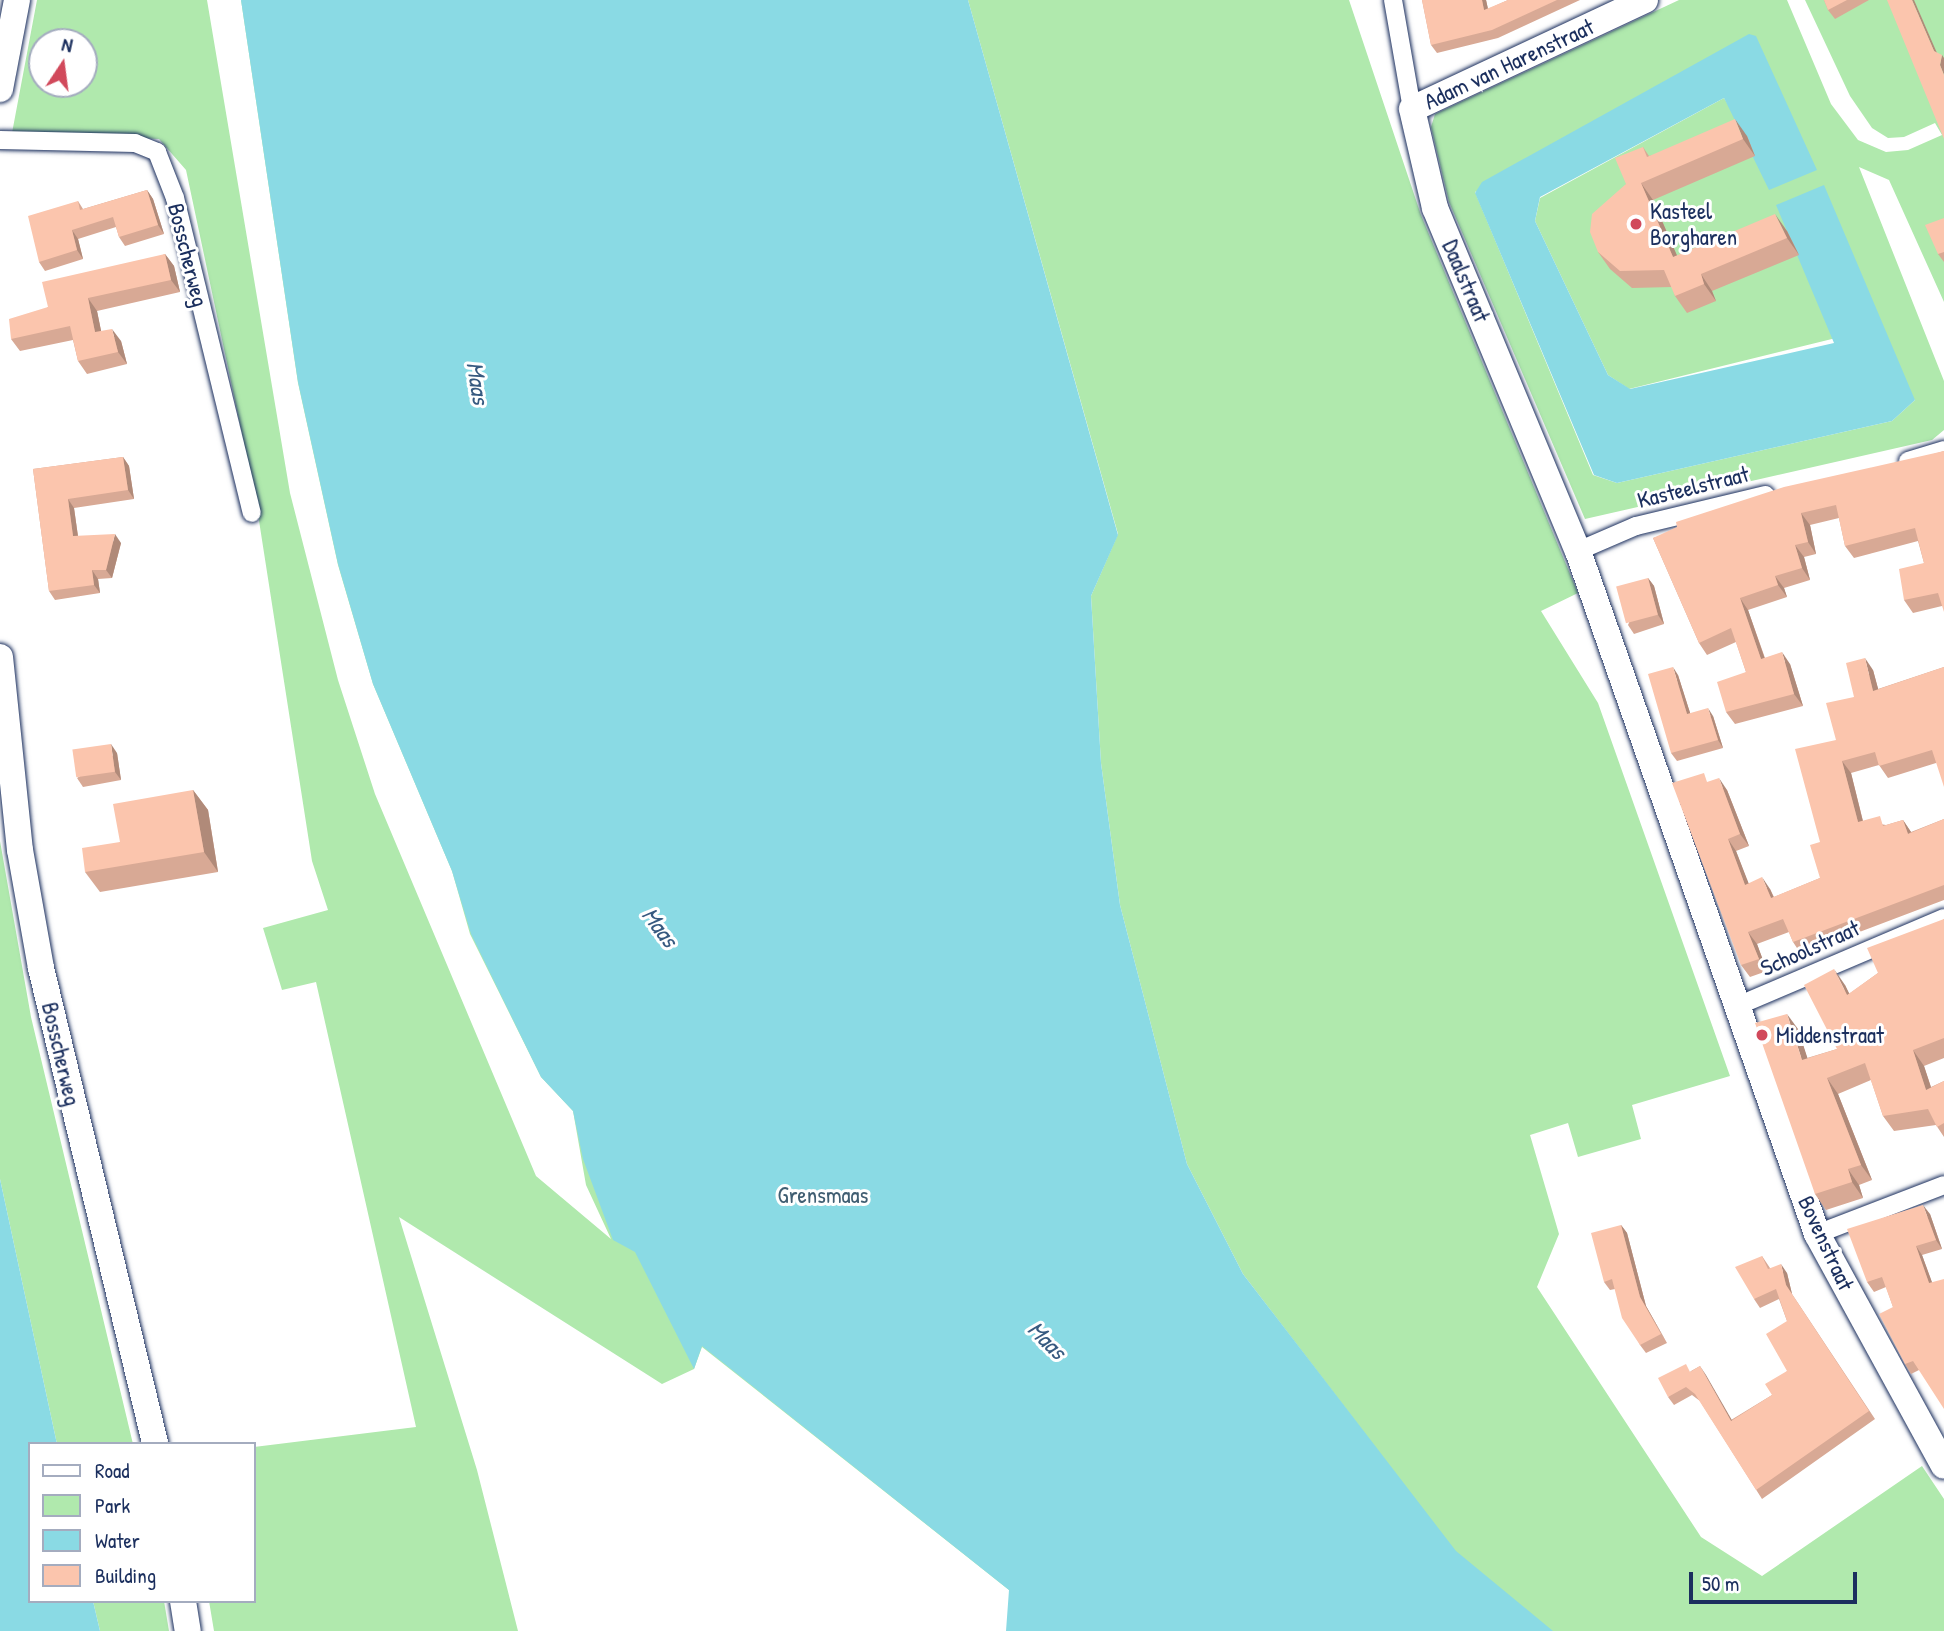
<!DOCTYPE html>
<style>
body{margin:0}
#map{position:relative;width:1944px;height:1631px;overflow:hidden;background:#fff;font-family:"Patrick Hand",sans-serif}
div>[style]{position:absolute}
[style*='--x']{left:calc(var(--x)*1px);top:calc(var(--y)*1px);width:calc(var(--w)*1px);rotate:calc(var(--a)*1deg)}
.green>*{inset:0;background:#b0e9ad}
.water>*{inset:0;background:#8adae4}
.roads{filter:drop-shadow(0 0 2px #1b2f5e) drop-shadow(0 0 2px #1b2f5e)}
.street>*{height:18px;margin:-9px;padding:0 9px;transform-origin:9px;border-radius:9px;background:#fff}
.secondary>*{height:26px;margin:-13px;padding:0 13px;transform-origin:13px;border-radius:13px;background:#fff}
.wall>*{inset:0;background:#d8a995}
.shaded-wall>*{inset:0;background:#b08a79}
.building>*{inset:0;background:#fbc5ad;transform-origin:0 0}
.dots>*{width:19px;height:19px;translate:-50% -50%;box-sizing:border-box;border:4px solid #fff;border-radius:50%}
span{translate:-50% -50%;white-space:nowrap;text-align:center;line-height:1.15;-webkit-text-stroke:6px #fff;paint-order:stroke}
.street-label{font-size:23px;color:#1b2f5e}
.poi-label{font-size:23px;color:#1b2f5e}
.left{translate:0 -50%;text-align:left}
.park-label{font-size:23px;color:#405e72}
.water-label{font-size:24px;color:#375a80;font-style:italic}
.legend{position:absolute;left:28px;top:1442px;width:228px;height:161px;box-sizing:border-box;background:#fff;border:2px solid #a4acbf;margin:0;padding:9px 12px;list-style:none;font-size:21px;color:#1b2f5e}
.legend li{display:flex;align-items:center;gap:14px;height:35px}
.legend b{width:35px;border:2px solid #a4acbf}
.north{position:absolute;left:28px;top:28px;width:70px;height:70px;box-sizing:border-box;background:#fff;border:2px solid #a4acbf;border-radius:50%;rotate:13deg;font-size:19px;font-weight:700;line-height:28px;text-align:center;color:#1b2f5e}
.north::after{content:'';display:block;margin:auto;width:24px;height:32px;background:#d1495b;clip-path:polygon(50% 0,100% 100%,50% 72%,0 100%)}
.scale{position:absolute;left:1689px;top:1572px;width:168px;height:32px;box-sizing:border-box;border:4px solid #1b2f5e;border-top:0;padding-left:9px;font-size:21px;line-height:24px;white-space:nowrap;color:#1b2f5e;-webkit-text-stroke:5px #fff;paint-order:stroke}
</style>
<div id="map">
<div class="green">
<div style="clip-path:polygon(evenodd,37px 0,207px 0,290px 493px,338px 680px,375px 794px,536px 1176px,611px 1239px,586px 1185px,573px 1111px,541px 1077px,470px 934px,452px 871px,373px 684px,338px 565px,298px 383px,241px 0,1453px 1549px,1243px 1274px,1187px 1164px,1120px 905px,1101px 763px,1091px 596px,1118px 534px,968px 0,1349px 0,1421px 215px,1578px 593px,1541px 611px,1598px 703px,1730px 1076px,1632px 1105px,1641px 1139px,1578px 1157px,1568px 1123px,1530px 1135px,1559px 1234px,1537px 1287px,1701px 1537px,1762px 1576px,1922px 1466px,1944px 1499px,1944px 1631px,1080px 1631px,1009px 1590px,702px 1347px,694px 1369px,662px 1384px,399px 1217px,477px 1470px,518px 1631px,214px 1631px,209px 1601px,254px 1601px,254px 1447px,416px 1427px,316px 982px,282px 990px,263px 928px,328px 910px,312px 861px,255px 495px,186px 170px,159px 139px,12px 133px,37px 0,42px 42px,84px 42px,84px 84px,42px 84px,42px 42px)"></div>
<div style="clip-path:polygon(evenodd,1679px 0,1787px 0,1831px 104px,1858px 140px,1886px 152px,1908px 150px,1942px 135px,1935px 123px,1904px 137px,1888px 138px,1872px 128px,1850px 96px,1805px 0,1944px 0,1944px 302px,1889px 180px,1859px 167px,1944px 381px,1944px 430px,1932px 440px,1585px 519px,1449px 202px,1431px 127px,1435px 114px,1679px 0,1756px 36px,1747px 136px,1724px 98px,1540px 198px,1535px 221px,1608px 375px,1629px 389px,1836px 338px,1915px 400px,1892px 421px,1617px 483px,1593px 475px,1475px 192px,1756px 36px)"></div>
<div style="clip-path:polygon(0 841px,31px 1017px,133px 1444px,57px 1444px,0 1179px)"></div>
<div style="clip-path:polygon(93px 1601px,164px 1601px,169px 1631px,100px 1631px)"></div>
</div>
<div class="water">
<div style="clip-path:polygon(241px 0,968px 0,1118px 535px,1091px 596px,1101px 763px,1120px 905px,1187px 1164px,1243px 1274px,1456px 1551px,1553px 1631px,1006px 1631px,1009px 1590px,702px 1346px,694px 1369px,635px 1252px,613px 1240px,583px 1159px,573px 1111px,541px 1077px,471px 934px,452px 871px,373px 684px,338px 564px,298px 382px)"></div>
<div style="clip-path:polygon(1749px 34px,1756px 36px,1817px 170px,1769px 190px,1724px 98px,1540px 197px,1535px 221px,1608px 375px,1630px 389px,1834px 343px,1776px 205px,1824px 185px,1915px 400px,1892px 421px,1617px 483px,1594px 475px,1475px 193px,1482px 182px)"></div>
<div style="clip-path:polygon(0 1179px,57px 1444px,30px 1444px,30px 1601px,93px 1601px,100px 1631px,0 1631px)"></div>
</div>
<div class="roads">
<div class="street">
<div style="--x:1393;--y:0;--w:111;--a:80.1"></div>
<div style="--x:0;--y:140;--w:135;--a:1.3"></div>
<div style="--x:135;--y:143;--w:24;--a:22"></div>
<div style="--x:157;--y:152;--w:49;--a:68.6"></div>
<div style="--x:175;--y:198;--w:324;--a:76.3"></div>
<div style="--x:1908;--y:461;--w:38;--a:-17"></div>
<div style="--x:1578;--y:551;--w:63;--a:-23.3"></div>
<div style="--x:1636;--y:526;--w:133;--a:-13.5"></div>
<div style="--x:1735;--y:1007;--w:227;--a:-23.1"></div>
<div style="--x:1817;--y:1234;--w:136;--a:-21.1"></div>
</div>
<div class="secondary">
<div style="--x:1645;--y:0;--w:257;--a:154.9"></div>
<div style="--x:1412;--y:109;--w:102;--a:76.9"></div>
<div style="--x:1435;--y:208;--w:372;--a:67.4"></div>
<div style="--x:1578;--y:551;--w:724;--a:70.71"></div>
<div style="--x:1817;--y:1234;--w:264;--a:61.3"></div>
<div style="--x:0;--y:89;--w:91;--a:-79.2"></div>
<div style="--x:0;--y:657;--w:194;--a:84.1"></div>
<div style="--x:20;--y:850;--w:120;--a:79.9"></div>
<div style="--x:41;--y:968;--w:489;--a:76.5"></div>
<div style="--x:183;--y:1601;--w:30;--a:81"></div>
</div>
</div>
<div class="wall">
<div style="clip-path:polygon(1422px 0,1486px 0,1488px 9px,1508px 0,1580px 0,1498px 38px,1437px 53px,1431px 45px)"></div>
<div style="clip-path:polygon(1824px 0,1869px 0,1835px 19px,1828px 10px)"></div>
<div style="clip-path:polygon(1747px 136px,1755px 156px,1653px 200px,1677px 256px,1787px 231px,1799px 255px,1712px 291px,1716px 301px,1687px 313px,1675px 296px,1672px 287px,1632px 288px,1610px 269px,1598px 252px,1626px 184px,1643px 147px,1649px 156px)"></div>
<div style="clip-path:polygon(147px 190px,153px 199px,164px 234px,125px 246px,119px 237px,116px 227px,78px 239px,83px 259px,45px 271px,39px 262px,78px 201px,83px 209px)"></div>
<div style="clip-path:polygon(1944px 218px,1944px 262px,1938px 254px)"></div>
<div style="clip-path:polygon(165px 254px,174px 266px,180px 292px,97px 311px,101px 331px,121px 341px,127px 364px,87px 374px,78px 361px,73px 340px,20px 351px,11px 339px,48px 307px)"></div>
<div style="clip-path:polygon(1944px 451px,1942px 606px,1913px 613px,1904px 600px,1924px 563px,1918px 541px,1854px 558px,1845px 546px,1839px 518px,1810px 525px,1816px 554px,1804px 557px,1810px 580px,1784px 588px,1787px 597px,1748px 610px,1765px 658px,1790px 664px,1803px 706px,1735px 724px,1726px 712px,1746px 672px,1736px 642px,1707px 655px,1699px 643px,1653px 538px)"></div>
<div style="clip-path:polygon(123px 457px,129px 466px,134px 499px,74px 508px,78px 536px,121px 543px,112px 578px,98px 579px,100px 593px,55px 600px,49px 591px,33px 469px)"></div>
<div style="clip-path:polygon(1648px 578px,1654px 586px,1664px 624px,1634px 634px,1628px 625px)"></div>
<div style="clip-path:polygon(1944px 667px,1936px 763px,1888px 778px,1879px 765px,1851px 773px,1863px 821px,1886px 825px,1903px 820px,1911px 832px,1944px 819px,1944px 900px,1801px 954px,1793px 942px,1789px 932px,1757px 944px,1767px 971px,1750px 977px,1741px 965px,1710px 781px,1727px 790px,1749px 846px,1736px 851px,1748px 883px,1770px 889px,1774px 897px,1820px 878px,1820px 842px,1836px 740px,1854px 697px,1873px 670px,1878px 689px)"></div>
<div style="clip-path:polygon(1678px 675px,1690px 713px,1713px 716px,1723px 748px,1677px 761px,1671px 753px)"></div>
<div style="clip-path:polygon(117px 753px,121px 780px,83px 787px,77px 778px)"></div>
<div style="clip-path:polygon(193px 790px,208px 810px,218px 872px,100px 892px,85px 872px,120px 842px)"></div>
<div style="clip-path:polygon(1944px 919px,1944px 1058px,1924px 1066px,1931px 1087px,1944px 1081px,1944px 1137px,1936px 1125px,1894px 1131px,1883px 1116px,1871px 1080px,1838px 1094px,1872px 1180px,1859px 1185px,1863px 1198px,1826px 1210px,1815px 1194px,1798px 1029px,1807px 1058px,1837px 1049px,1845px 985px,1849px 994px,1878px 973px)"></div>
<div style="clip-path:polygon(1930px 1214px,1942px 1249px,1922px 1255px,1932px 1283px,1919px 1370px,1911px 1374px,1905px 1364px,1893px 1307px,1886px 1287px,1874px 1292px,1867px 1282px)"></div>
<div style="clip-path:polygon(1621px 1225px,1627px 1233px,1646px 1306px,1667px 1343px,1646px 1353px,1640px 1345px,1615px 1289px,1610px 1290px,1604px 1282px)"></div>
<div style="clip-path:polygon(1762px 1256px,1770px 1268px,1787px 1273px,1792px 1294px,1875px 1419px,1762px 1499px,1700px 1401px,1692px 1395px,1674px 1405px,1668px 1397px,1691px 1371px,1700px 1366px,1731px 1420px,1772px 1395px,1787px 1371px,1787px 1321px,1779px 1299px,1760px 1308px,1754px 1299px)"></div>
</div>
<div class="shaded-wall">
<div style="clip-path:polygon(1482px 0,1486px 0,1490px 18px,1484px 10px)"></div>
<div style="clip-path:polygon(1912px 0,1914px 0,1940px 60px,1934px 51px)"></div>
<div style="clip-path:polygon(1942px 55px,1944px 58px,1944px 75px,1940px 65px)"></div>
<div style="clip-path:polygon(1735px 119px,1747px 136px,1755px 156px,1743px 139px)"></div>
<div style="clip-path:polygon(1641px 183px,1653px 200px,1685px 274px,1673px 257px)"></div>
<div style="clip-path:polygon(147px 190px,153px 199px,164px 234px,158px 225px)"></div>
<div style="clip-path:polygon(1775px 214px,1787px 231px,1799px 255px,1787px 238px)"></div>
<div style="clip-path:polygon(72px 230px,78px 239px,83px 259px,77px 250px)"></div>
<div style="clip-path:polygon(165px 254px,174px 266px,180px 292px,171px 280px)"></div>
<div style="clip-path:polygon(1701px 274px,1712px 291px,1716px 301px,1704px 284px)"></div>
<div style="clip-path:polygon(88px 298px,97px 311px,104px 345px,95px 332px)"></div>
<div style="clip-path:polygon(112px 329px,121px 341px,127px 364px,118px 352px)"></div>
<div style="clip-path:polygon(123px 457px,129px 466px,134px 499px,128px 490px)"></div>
<div style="clip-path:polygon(68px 499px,74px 508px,79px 544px,73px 536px)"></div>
<div style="clip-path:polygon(1801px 513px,1810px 525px,1816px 554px,1808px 542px)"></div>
<div style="clip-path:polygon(115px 534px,121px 543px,112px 578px,106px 570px)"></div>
<div style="clip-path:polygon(1795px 545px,1804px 557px,1810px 580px,1802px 568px)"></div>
<div style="clip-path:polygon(92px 570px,98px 579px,100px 593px,94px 585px)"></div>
<div style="clip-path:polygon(1775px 576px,1784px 588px,1787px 597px,1778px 585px)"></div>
<div style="clip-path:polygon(1648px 578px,1654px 586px,1664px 624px,1658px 615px)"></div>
<div style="clip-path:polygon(1740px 598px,1748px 610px,1769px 671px,1761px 659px)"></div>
<div style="clip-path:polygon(1782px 652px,1790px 664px,1803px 706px,1794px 694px)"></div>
<div style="clip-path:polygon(1865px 658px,1873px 670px,1882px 703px,1873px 691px)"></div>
<div style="clip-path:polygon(1673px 667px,1678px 675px,1693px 722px,1687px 714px)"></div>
<div style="clip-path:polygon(1708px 708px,1713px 716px,1723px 748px,1718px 740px)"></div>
<div style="clip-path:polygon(111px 744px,117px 753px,121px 780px,115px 772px)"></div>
<div style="clip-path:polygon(1842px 761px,1851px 773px,1866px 834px,1858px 822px)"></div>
<div style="clip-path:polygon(1719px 778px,1727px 790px,1749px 846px,1740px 834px)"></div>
<div style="clip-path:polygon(193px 790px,208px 810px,218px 872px,204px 852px)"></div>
<div style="clip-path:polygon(1903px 820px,1911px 832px,1908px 834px)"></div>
<div style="clip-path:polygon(1728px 839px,1736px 851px,1754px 897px,1745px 885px)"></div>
<div style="clip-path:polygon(1762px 877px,1770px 889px,1779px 910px,1771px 898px)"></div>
<div style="clip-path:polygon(1748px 932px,1757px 944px,1767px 971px,1759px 959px)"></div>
<div style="clip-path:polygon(1834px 969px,1845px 985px,1858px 1011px,1847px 995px)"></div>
<div style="clip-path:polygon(1787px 1014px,1798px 1029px,1813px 1075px,1802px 1060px)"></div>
<div style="clip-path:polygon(1913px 1050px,1924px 1066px,1937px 1106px,1926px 1090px)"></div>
<div style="clip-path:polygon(1827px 1078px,1838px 1094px,1872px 1180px,1861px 1165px)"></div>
<div style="clip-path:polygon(1848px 1169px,1859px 1185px,1863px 1198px,1852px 1182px)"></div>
<div style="clip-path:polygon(1923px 1205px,1930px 1214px,1942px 1249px,1936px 1240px)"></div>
<div style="clip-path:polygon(1621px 1225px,1627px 1233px,1646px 1306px,1667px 1343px,1640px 1297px)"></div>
<div style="clip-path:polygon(1916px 1246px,1922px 1255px,1936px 1293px,1929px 1283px)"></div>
<div style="clip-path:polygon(1781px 1264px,1787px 1273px,1792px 1294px,1875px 1419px,1786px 1285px)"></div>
<div style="clip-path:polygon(1700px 1366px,1706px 1375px,1737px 1429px,1731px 1421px)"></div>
</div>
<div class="building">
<div style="clip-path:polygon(1422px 0,1482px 0,1484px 10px,1508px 0,1557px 0,1492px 30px,1431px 45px)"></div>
<div style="clip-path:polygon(1824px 0,1847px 0,1828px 10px)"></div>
<div style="clip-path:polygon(1887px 0,1912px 0,1934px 51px,1942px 55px,1940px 65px,1944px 75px,1944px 139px)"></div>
<div style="clip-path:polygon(1735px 119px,1743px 139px,1641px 183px,1673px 257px,1775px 214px,1787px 238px,1701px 274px,1704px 284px,1675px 296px,1664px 270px,1620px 271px,1598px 252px,1590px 232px,1592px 214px,1626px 184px,1615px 158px,1643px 147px,1647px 157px)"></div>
<div style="clip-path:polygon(147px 190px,158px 225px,119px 237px,113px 217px,72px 230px,77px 250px,39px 262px,28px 216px,78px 201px,80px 210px)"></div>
<div style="clip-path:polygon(1944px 218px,1944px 252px,1938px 254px,1925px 225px)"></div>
<div style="clip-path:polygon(165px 254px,171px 280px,88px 298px,95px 332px,112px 329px,118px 352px,78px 361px,70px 326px,11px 339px,9px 319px,48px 307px,42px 282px)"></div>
<div style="clip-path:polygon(1944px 451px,1944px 612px,1938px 593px,1904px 600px,1899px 569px,1924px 563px,1915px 528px,1845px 546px,1836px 505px,1801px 513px,1808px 542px,1795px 545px,1802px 568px,1775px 576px,1778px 585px,1740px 598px,1761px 659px,1782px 652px,1794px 694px,1726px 712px,1717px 682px,1746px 672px,1731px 628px,1699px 643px,1653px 538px,1677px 527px,1676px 522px,1784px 487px)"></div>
<div style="clip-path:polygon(123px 457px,128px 490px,68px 499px,73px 536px,115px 534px,106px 570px,92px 570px,94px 585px,49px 591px,33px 469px)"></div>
<div style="left:1648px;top:578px;width:38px;height:33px;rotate:75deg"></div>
<div style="clip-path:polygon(1865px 658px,1873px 691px,1944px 667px,1944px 787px,1932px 750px,1879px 766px,1875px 752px,1842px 761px,1858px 822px,1880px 816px,1883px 826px,1903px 820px,1908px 834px,1944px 819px,1944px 885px,1793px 942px,1783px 919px,1748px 932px,1759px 959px,1741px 965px,1672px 783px,1704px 773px,1707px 782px,1719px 778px,1740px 834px,1728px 839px,1745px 885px,1762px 877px,1771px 898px,1820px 878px,1810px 845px,1820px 842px,1795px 749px,1836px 740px,1826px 703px,1854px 697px,1846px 663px)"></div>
<div style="clip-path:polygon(1673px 667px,1687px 714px,1708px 708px,1718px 740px,1671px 753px,1648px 674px)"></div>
<div style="left:111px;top:744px;width:28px;height:39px;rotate:82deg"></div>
<div style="clip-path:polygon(193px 790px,204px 852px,85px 872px,82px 848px,120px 842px,113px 804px)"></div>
<div style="clip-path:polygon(1944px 919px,1944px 1038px,1913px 1050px,1926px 1090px,1944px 1081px,1944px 1123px,1937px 1127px,1928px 1109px,1883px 1116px,1865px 1063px,1827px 1078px,1861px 1165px,1848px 1169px,1852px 1182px,1815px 1194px,1755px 1023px,1787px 1014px,1802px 1060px,1837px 1049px,1804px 985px,1834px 969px,1847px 995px,1878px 973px,1867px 948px)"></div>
<div style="clip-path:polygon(1923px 1205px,1936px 1240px,1916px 1246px,1929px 1283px,1944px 1279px,1944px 1409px,1913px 1361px,1905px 1364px,1879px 1314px,1893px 1307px,1882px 1277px,1867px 1282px,1847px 1229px)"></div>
<div style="clip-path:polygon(1621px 1225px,1640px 1297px,1661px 1334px,1640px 1345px,1622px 1318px,1612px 1279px,1604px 1282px,1591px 1233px)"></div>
<div style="clip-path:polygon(1762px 1256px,1768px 1269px,1781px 1264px,1786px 1285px,1869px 1411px,1756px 1490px,1695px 1394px,1686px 1387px,1668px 1397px,1658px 1378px,1686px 1364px,1690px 1372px,1700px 1366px,1731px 1421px,1772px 1395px,1765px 1384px,1787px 1371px,1766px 1334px,1787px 1321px,1776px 1289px,1754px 1299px,1735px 1267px)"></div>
</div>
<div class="dots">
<div style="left:1636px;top:224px;background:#d1495b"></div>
<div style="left:1762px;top:1035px;background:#d1495b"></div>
</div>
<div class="street-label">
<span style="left:1509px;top:64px;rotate:-25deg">Adam van Harenstraat</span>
<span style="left:188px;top:255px;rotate:76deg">Bosscherweg</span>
<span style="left:1466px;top:281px;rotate:67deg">Daalstraat</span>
<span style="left:1693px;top:487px;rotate:-14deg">Kasteelstraat</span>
<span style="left:1810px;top:948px;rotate:-24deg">Schoolstraat</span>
<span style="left:61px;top:1054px;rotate:77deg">Bosscherweg</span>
<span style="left:1826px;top:1243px;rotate:65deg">Bovenstraat</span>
</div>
<div class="poi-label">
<span class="left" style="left:1650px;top:224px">Kasteel<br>Borgharen</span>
<span class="left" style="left:1776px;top:1035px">Middenstraat</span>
</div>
<div class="park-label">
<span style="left:823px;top:1195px">Grensmaas</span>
</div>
<div class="water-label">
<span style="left:478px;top:383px;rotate:81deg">Maas</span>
<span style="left:660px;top:927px;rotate:53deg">Maas</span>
<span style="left:1047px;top:1340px;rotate:45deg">Maas</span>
</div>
<ul class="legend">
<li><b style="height:9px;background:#fff"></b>Road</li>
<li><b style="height:19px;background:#b0e9ad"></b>Park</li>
<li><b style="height:19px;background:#8adae4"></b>Water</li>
<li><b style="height:19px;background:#fbc5ad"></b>Building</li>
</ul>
<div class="north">N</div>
<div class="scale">50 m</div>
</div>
